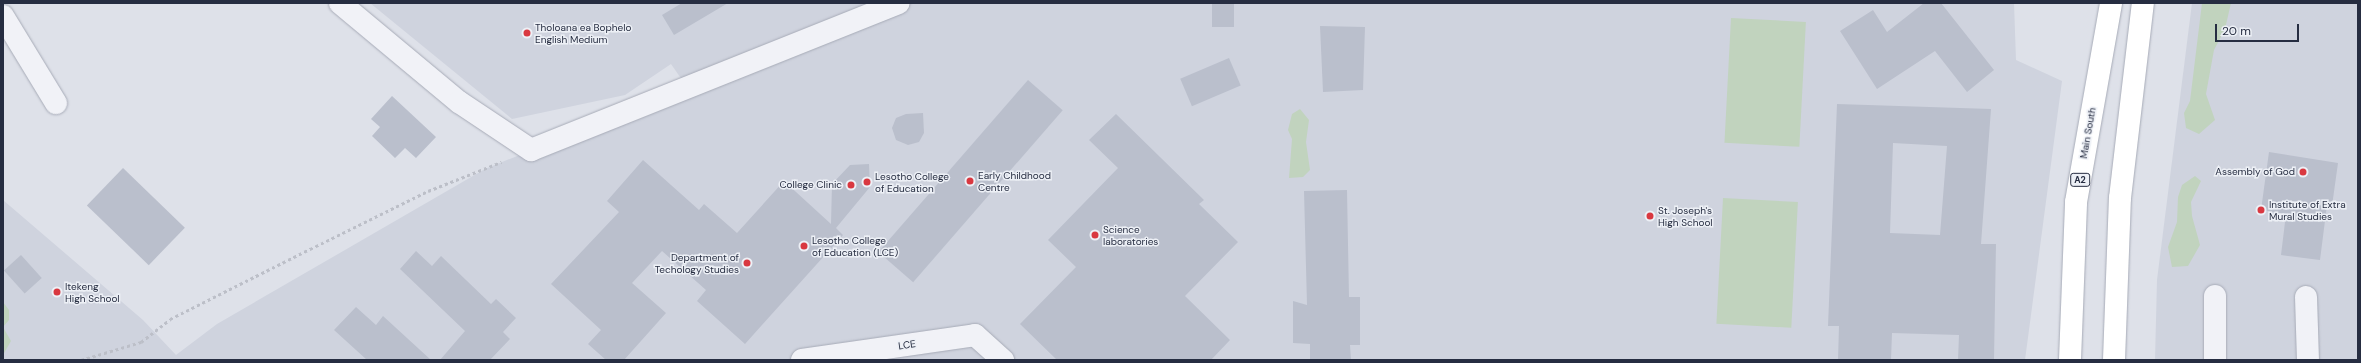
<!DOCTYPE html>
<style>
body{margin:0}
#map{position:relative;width:2361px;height:363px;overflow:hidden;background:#dee1e9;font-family:"DM Sans",sans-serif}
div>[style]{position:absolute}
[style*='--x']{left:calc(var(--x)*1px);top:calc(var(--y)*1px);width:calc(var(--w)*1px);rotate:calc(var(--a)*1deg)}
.built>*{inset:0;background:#cfd3de}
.green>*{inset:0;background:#c1d3be;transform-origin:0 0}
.building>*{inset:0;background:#babfcc;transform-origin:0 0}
.path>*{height:2.5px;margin-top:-1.25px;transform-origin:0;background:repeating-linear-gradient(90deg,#bcbfc8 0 3px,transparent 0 6px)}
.roads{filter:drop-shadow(0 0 1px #a7abb7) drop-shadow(0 0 1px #a7abb7)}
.minor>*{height:22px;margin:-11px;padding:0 11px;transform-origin:11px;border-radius:11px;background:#f1f2f7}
.highway>*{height:22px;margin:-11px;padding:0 11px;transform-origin:11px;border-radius:11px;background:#fff}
.dots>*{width:11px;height:11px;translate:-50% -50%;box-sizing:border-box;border:2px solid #edf0f6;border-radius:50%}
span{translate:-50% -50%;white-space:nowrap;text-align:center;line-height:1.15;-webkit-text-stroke:3px #edf0f6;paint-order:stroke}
.shield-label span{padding:1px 3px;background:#edf0f6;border:1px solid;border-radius:3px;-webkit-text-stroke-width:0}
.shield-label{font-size:9px;color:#262d41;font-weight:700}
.poi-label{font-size:10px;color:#262d41}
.left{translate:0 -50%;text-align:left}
.right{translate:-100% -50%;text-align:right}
.street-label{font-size:10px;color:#262d41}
.frame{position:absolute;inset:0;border:4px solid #262d41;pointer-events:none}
.scale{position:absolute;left:2215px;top:24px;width:84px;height:18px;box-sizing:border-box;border:2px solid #262d41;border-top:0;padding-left:5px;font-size:12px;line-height:14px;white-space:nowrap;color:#262d41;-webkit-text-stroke:3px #edf0f6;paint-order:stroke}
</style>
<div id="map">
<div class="built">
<div style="clip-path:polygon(370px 3px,2014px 3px,2016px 60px,2062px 81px,2025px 360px,3px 360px,3px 200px,143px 320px,176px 355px,217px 324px,485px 169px,687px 87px,671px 64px,625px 95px,512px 119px)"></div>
<div style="clip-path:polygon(2192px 3px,2358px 3px,2358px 360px,2155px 360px,2157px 280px)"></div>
</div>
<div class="green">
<div style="clip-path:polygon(2202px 3px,2231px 3px,2225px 29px,2214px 50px,2206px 94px,2215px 120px,2199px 134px,2186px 128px,2184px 113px,2190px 101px)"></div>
<div style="left:1731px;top:18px;width:75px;height:125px;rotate:3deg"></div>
<div style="clip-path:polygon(1300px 109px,1309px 120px,1306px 142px,1310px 170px,1303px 177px,1289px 178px,1292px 139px,1288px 130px,1292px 114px)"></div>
<div style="clip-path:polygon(2195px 176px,2201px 181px,2191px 202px,2192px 216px,2200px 245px,2188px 266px,2172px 267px,2168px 247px,2177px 222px,2178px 197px,2182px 185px)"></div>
<div style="left:1723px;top:198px;width:75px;height:126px;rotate:3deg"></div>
<div style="clip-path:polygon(3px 302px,9px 310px,9px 320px,3px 327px,11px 341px,3px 355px)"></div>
</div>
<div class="building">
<div style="clip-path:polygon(682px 3px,728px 3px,674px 35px,662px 15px)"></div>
<div style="left:1212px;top:3px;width:22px;height:24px"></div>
<div style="clip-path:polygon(1924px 3px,1941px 3px,1994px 70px,1967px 92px,1935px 51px,1877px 89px,1840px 31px,1873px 10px,1887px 32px)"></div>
<div style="clip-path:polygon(1320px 26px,1365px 27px,1363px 90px,1323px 92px)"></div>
<div style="left:1229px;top:58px;width:30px;height:53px;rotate:67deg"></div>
<div style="left:1028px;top:80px;width:46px;height:228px;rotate:41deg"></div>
<div style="clip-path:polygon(392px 96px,436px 137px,416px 158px,405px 148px,395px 158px,372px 136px,380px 127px,371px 119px)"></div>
<div style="clip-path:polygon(evenodd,1837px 104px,1991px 109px,1981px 244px,1996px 244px,1994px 360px,1958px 360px,1959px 335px,1892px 333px,1891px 360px,1838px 360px,1839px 326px,1828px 326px,1837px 104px,1893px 143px,1947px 146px,1940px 235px,1890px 233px,1893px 143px)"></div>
<div style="clip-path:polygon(923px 113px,924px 133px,919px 142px,908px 145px,896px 140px,892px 128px,896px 118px,906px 114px)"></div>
<div style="clip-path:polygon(1116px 114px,1204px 200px,1199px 204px,1238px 242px,1185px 296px,1230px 340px,1211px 360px,1057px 360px,1020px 324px,1076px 267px,1048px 240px,1118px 168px,1089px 140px)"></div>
<div style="clip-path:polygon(2269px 152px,2338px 163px,2332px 206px,2327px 205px,2320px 260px,2281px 255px,2286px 214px,2261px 210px)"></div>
<div style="clip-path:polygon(643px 160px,699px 210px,704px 204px,737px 233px,784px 181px,831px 224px,832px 184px,850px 165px,869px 164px,870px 187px,836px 228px,843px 235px,745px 344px,697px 301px,706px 290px,662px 251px,632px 283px,666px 313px,624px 360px,606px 360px,588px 344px,601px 330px,551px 284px,619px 212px,607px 201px)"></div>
<div style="left:123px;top:168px;width:86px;height:52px;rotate:44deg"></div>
<div style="clip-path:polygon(1347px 190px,1349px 297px,1360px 297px,1360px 345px,1350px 345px,1351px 360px,1310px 360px,1310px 344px,1293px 343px,1293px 301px,1307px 305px,1304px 191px)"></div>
<div style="clip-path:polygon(416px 251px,432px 266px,441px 256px,491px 304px,496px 299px,516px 318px,503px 332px,510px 339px,490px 360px,440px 360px,465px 331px,400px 269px)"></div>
<div style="left:21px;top:255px;width:31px;height:23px;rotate:48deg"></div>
<div style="clip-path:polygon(356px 307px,376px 325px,383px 316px,431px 360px,367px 360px,334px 330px)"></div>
</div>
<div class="path">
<div style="--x:81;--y:360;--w:63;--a:-16.7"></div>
<div style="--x:141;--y:342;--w:37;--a:-38"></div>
<div style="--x:170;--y:319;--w:157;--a:-26.6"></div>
<div style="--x:310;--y:249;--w:131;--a:-26.2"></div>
<div style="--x:428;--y:191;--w:79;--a:-21.7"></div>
</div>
<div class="roads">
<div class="minor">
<div style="--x:340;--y:3;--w:155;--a:39.8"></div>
<div style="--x:459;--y:102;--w:87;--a:33.7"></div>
<div style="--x:531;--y:150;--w:396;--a:-21.8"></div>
<div style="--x:3;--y:16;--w:102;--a:58.7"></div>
<div style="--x:2306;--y:297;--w:63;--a:88.2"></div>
<div style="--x:802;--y:360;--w:175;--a:-8.2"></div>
<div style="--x:975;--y:335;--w:38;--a:42"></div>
<div style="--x:2215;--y:360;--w:64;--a:-90"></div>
</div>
<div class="highway">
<div style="--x:2070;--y:360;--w:158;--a:-87.8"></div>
<div style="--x:2076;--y:202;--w:202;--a:-80"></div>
<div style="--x:2114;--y:360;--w:162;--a:-87.9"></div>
<div style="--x:2120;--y:198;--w:196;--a:-83.3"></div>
</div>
</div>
<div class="dots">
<div style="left:527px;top:33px;background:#d93840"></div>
<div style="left:2303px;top:172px;background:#d93840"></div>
<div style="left:970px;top:181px;background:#d93840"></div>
<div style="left:867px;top:182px;background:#d93840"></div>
<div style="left:851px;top:185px;background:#d93840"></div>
<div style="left:2261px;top:210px;background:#d93840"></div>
<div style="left:1650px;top:216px;background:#d93840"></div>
<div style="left:1095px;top:235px;background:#d93840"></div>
<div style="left:804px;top:246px;background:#d93840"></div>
<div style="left:747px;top:263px;background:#d93840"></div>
<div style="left:57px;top:292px;background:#d93840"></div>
</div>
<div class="shield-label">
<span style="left:2080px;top:180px">A2</span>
</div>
<div class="poi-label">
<span class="left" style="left:535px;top:33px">Tholoana ea Bophelo<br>English Medium</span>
<span class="right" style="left:2295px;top:172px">Assembly of God</span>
<span class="left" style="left:978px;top:181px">Early Childhood<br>Centre</span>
<span class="left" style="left:875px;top:182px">Lesotho College<br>of Education</span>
<span class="right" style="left:842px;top:185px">College Clinic</span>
<span class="left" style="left:2269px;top:210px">Institute of Extra<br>Mural Studies</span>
<span class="left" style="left:1658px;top:216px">St. Joseph's<br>High School</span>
<span class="left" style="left:1103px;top:235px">Science<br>laboratories</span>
<span class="left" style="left:812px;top:246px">Lesotho College<br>of Education (LCE)</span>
<span class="right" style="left:739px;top:263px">Department of<br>Techology Studies</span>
<span class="left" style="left:65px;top:292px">Itekeng<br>High School</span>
</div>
<div class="street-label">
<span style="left:2088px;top:133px;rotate:-80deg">Main South</span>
<span style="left:907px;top:345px;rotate:-8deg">LCE</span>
</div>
<div class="frame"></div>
<div class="scale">20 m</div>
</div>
